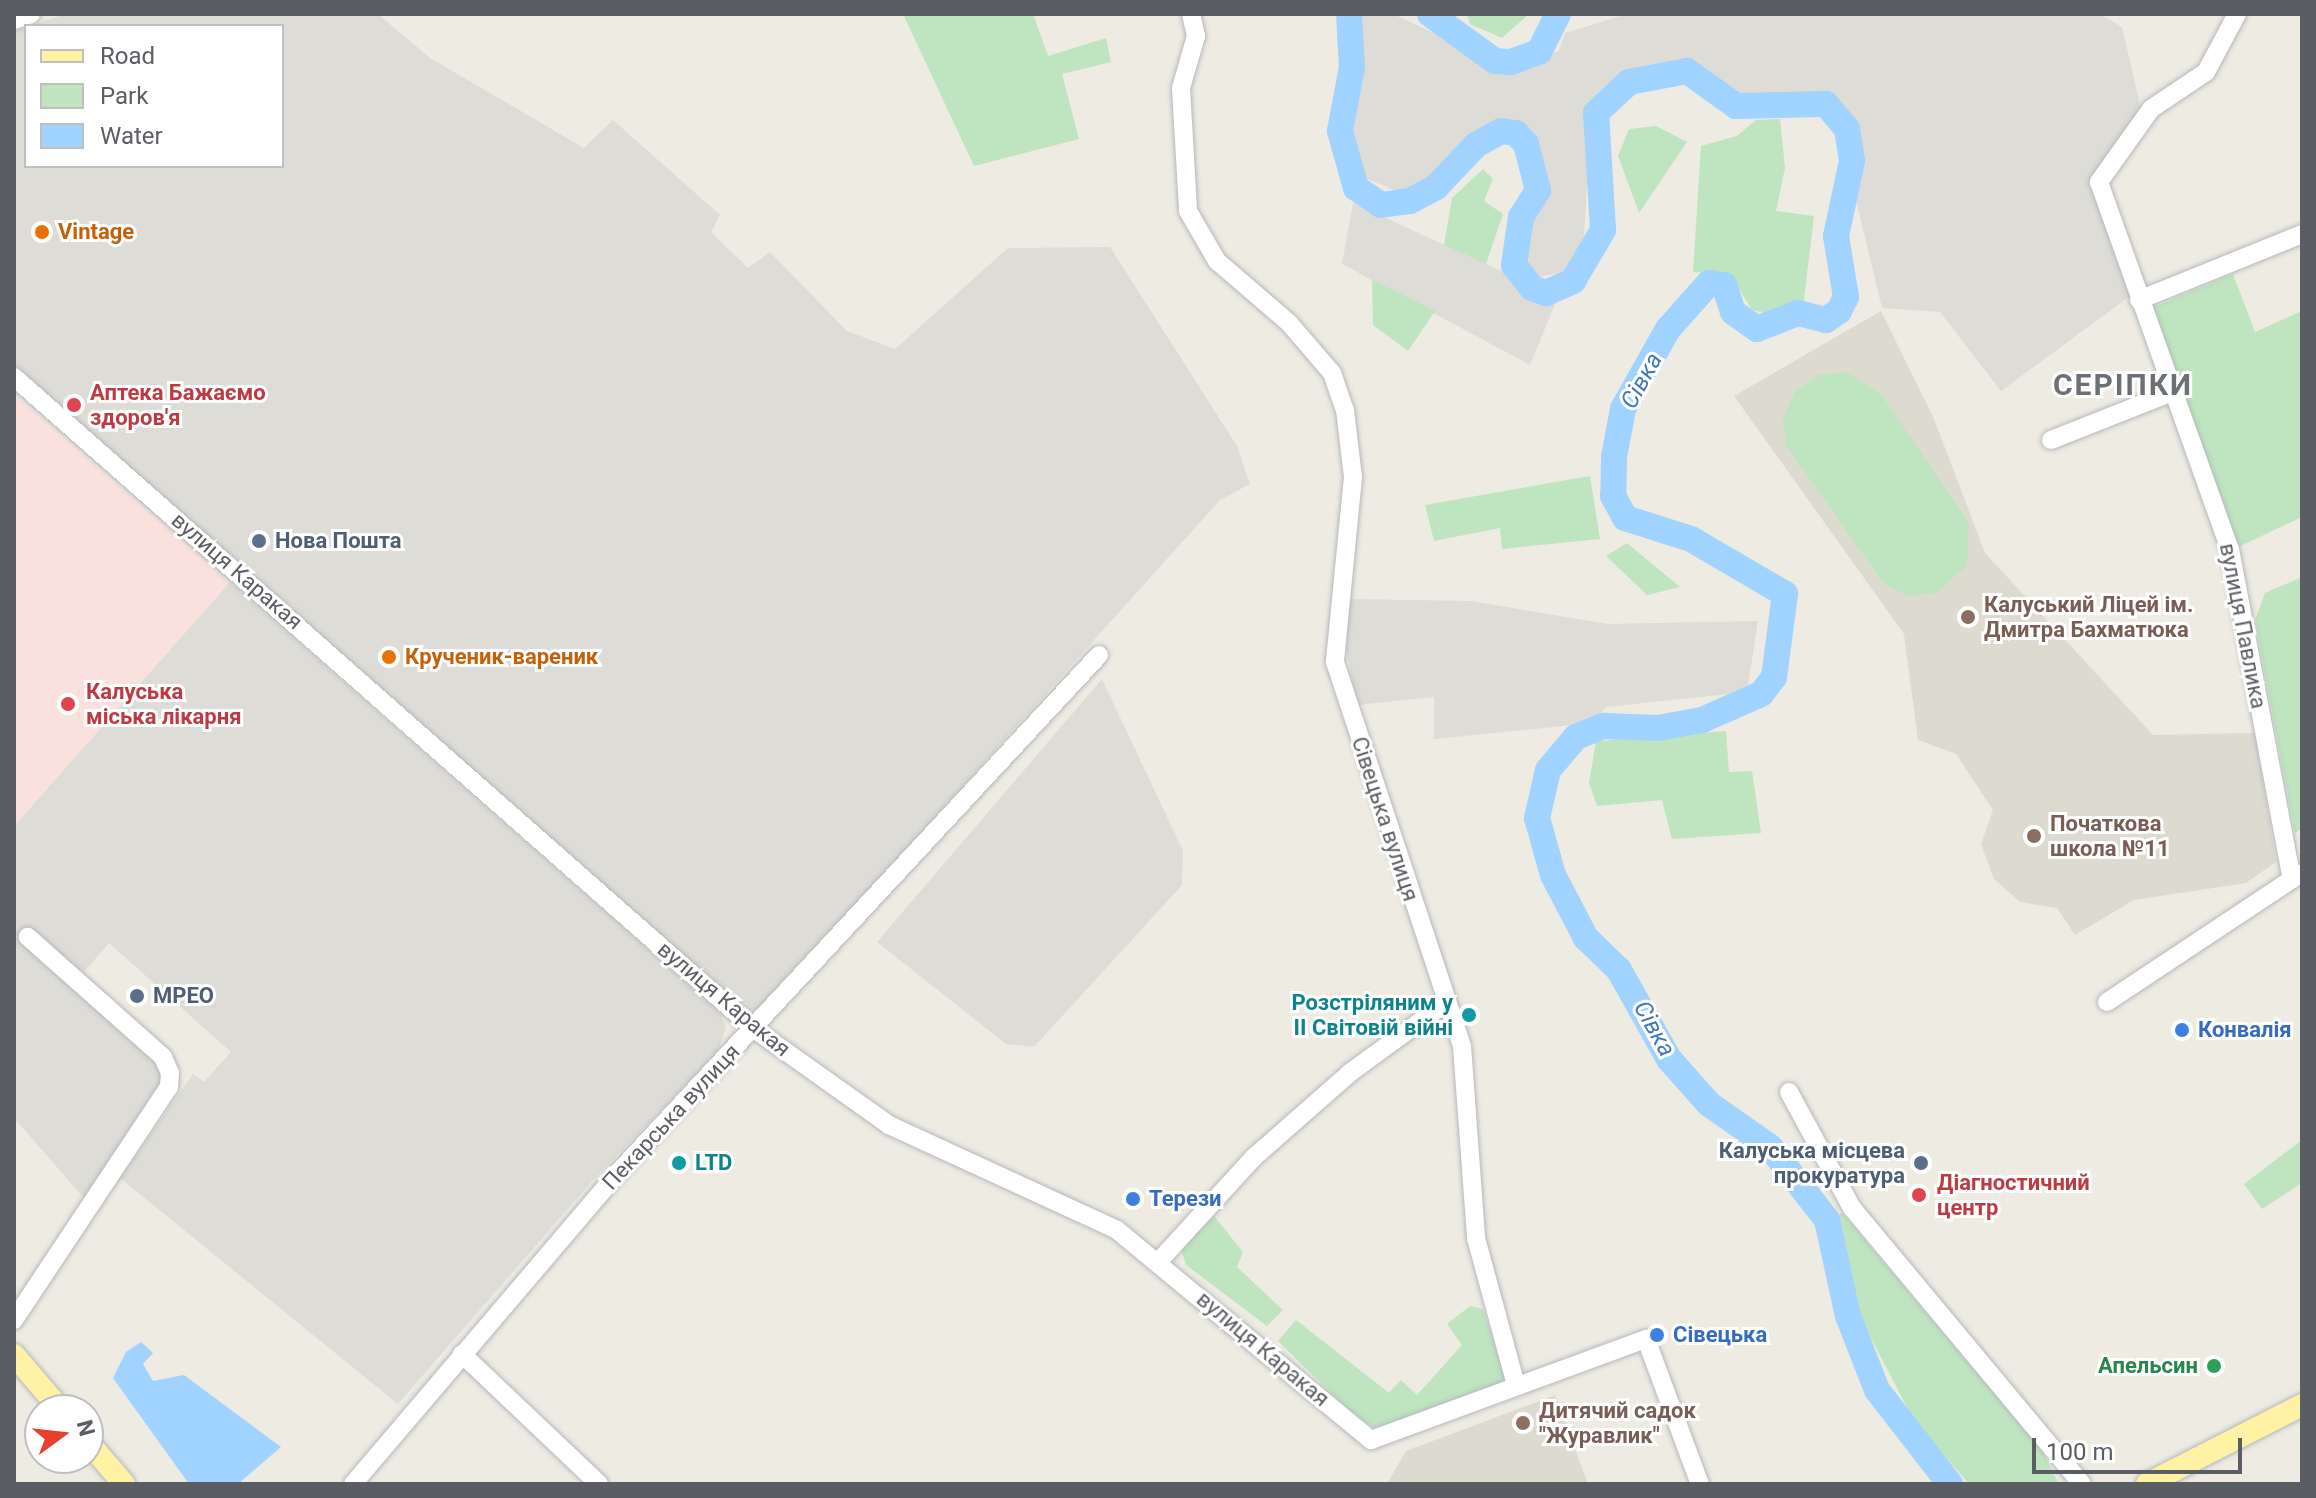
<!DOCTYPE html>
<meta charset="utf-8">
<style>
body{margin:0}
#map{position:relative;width:2316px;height:1498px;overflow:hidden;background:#edebe2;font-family:Roboto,sans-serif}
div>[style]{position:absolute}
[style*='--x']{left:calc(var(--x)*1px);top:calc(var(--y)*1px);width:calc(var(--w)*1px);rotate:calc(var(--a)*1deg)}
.industrial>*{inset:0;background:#dedcd6}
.education>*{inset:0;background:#dddad0}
.medical>*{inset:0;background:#fbe1dd}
.green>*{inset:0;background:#bee5bf}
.water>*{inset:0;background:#a0d3ff}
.river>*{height:26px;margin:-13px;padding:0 13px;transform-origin:13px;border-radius:13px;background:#a0d3ff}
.roads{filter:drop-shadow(0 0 2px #b5b8bc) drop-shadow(0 0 2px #b5b8bc)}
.minor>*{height:18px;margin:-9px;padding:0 9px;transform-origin:9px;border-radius:9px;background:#fff}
.major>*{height:22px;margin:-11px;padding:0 11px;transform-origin:11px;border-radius:11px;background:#fff2a5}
.dots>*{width:22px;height:22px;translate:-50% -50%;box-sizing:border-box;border:4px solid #fff;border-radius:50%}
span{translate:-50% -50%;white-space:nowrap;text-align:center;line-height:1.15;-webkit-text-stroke:6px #fff;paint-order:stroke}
.food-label{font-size:22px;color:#c56008;font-weight:700}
.left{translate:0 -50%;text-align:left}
.health-label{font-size:22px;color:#be3a42;font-weight:700}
.service-label{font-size:22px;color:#4e5e75;font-weight:700}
.right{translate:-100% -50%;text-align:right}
.street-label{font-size:22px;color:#5a5e63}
.education-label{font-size:22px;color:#785e54;font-weight:700}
.culture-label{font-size:22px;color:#0d838f;font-weight:700}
.shop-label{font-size:22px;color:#366cbe;font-weight:700}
.leisure-label{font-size:22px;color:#27864d;font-weight:700}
.water-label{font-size:24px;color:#4079b9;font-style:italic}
.district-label{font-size:30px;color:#6b7075;font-weight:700;letter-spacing:2px}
.frame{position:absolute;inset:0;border:16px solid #5a5e63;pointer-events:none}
.legend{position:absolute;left:24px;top:24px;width:260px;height:144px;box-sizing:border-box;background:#fff;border:2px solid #bdbfc1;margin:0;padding:10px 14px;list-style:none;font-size:24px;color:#5a5e63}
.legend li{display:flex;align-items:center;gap:16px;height:40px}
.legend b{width:40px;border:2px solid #bdbfc1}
.north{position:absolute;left:24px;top:1394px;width:80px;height:80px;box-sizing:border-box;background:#fff;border:2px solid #bdbfc1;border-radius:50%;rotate:75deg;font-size:22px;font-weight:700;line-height:32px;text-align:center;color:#5a5e63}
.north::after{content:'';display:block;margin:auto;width:28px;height:36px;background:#e8402d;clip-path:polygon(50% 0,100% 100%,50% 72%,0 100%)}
.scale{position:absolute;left:2032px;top:1438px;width:210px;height:36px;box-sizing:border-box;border:4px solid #5a5e63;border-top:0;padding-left:10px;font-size:24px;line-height:28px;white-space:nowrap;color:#5a5e63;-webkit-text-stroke:6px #fff;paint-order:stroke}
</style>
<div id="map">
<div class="industrial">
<div style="clip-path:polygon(66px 14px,378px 14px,430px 58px,584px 148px,613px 120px,720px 215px,711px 232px,748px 268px,770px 252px,847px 331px,895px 349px,1008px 248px,1110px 247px,1237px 446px,1250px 484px,1220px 500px,754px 1018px,14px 365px,14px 31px,26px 27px,26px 166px,282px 166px,282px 26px,29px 26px)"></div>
<div style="clip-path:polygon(1360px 14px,1393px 14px,1509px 68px,1559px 51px,1565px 33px,1627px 14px,2099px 14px,2122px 27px,2142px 113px,2093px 180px,2130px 296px,2001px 391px,1940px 312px,1882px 308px,1856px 200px,1859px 154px,1843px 114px,1821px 100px,1738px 101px,1691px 67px,1627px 78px,1591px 109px,1584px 237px,1570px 271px,1540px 277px,1525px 262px,1541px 169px,1515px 128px,1470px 142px,1411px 197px,1358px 175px,1348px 133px)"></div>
<div style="clip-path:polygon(1353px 203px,1558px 297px,1530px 365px,1342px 264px)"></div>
<div style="clip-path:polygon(230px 582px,720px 1013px,726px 1027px,718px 1051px,592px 1181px,398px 1404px,120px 1178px,193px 1074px,204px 1082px,231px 1052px,109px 943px,72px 986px,159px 1065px,161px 1089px,84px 1198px,14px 1118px,14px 826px)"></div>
<div style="clip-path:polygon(1348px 599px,1471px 601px,1607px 624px,1758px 621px,1747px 692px,1606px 707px,1592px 723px,1434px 739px,1434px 697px,1357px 705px,1346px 648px)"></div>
<div style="clip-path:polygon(1102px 679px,1183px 851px,1182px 885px,1034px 1047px,1006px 1044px,877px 942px)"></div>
</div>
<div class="education">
<div style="clip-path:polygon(1881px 311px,1934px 419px,1985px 553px,2153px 735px,2255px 733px,2276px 862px,2246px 883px,2134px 900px,2075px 935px,2057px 908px,2020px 902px,1994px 879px,1981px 844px,1993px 810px,1956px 754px,1918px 740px,1904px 634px,1734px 396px)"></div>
<div style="clip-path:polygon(1555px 1395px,1588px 1484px,1387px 1484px,1406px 1451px)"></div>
</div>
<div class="medical">
<div style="clip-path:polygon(14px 395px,230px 582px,14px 826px)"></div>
</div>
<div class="green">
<div style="clip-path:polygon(903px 14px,1033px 14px,1048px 56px,1106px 38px,1111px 62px,1062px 74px,1079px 139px,974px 166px)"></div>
<div style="clip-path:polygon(1467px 14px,1529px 14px,1502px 38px,1470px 24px)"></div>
<div style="clip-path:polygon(1780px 119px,1785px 168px,1776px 211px,1814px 216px,1803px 308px,1779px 316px,1752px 310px,1730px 274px,1693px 272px,1701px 146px,1737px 136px,1756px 120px)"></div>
<div style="clip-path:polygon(1656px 126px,1687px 142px,1639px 213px,1618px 156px,1629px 129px)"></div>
<div style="clip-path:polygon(1483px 169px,1493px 179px,1484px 201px,1503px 214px,1486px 264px,1444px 245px,1452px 198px)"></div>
<div style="clip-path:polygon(2233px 274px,2255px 332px,2302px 311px,2302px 517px,2234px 549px,2149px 309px)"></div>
<div style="clip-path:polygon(1372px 280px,1435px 311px,1408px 351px,1373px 325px)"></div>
<div style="clip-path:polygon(1846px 372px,1881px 394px,1969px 523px,1967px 565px,1937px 593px,1909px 596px,1884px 584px,1786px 445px,1783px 417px,1795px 391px,1818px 375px)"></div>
<div style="clip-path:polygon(1590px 476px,1600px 539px,1502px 549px,1500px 528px,1434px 541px,1425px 505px)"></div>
<div style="clip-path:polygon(1627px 543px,1680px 587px,1647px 595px,1606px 556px)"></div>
<div style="clip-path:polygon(2302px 577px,2302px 828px,2295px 833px,2255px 620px,2265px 593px)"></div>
<div style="clip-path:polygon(1726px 731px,1729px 772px,1752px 771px,1761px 833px,1672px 839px,1662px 800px,1597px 806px,1589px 783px,1596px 741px)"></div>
<div style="clip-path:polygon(2302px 1140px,2302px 1183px,2262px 1209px,2244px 1184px)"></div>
<div style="clip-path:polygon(1842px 1213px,2041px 1449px,2059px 1484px,1969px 1484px,1913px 1419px,1858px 1313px,1834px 1218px)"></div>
<div style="clip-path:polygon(1214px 1216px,1243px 1252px,1237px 1267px,1283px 1310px,1267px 1326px,1186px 1265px,1181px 1248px)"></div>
<div style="clip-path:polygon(1470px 1306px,1483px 1309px,1507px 1383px,1378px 1429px,1357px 1418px,1278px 1341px,1296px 1320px,1389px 1393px,1401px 1380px,1417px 1395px,1462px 1345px,1447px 1324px)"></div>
</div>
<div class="water">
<div style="clip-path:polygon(141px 1342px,153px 1353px,143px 1364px,153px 1381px,184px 1375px,281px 1447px,238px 1484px,189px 1484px,113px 1378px,126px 1352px)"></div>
</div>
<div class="river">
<div style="--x:1349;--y:14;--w:53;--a:86.8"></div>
<div style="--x:1352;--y:67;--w:65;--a:100.6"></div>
<div style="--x:1340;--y:131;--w:59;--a:74.3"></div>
<div style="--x:1356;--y:188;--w:30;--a:34"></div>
<div style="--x:1381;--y:205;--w:29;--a:-8"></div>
<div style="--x:1410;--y:201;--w:30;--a:-28"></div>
<div style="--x:1436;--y:187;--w:58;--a:-46.4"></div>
<div style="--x:1476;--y:145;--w:29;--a:-29"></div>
<div style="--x:1501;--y:131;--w:15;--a:8"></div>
<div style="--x:1516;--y:133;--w:15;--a:48"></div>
<div style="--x:1526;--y:144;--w:48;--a:75.4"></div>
<div style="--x:1538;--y:190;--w:32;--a:122"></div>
<div style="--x:1521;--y:217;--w:49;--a:98.3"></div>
<div style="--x:1514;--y:265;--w:29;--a:52"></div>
<div style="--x:1532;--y:288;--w:15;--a:20"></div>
<div style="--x:1546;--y:293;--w:30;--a:-24"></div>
<div style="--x:1573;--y:281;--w:59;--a:-59.5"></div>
<div style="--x:1603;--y:230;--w:117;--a:-93.4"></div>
<div style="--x:1596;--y:113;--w:45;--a:-43.2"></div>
<div style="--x:1629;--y:82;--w:59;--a:-10.7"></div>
<div style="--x:1687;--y:71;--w:60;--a:35.5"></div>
<div style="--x:1736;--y:106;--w:90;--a:-1.3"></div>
<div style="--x:1826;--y:104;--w:33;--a:50"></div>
<div style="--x:1847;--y:129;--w:32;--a:81"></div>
<div style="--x:1852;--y:161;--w:77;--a:102"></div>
<div style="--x:1836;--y:236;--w:62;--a:80.7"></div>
<div style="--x:1846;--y:297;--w:16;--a:117"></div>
<div style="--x:1839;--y:311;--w:16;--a:145"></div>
<div style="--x:1826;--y:320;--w:29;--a:-166"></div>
<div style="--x:1798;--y:313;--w:44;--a:158.7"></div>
<div style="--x:1757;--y:329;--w:29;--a:-145"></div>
<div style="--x:1733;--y:312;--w:28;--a:-108"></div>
<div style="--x:1724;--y:285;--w:15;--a:-172"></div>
<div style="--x:1709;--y:283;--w:62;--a:131.7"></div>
<div style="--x:1668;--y:329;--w:92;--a:119.4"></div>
<div style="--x:1623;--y:409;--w:49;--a:100.6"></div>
<div style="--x:1614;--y:457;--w:39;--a:91"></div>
<div style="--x:1613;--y:496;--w:25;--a:61"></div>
<div style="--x:1625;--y:518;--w:69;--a:17.7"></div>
<div style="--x:1691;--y:539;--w:109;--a:30.3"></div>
<div style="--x:1785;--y:594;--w:84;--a:97.5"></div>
<div style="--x:1774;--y:677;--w:21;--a:127"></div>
<div style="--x:1761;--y:694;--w:64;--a:156.2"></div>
<div style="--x:1702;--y:720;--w:45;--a:169.7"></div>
<div style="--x:1658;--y:728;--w:55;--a:-177.9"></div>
<div style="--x:1603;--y:726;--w:29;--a:158"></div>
<div style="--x:1576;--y:737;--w:43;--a:130.3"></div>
<div style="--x:1548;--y:770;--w:49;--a:102.9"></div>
<div style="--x:1537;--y:818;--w:59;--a:74.3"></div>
<div style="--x:1553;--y:875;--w:71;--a:62.4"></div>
<div style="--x:1586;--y:938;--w:46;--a:44.1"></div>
<div style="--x:1619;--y:970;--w:102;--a:60.7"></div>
<div style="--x:1669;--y:1059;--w:60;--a:48.4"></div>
<div style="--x:1709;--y:1104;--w:75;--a:35.2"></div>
<div style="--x:1770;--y:1147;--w:93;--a:52"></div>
<div style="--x:1827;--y:1220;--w:98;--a:77.7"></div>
<div style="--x:1848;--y:1316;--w:79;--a:68.6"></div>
<div style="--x:1877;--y:1390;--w:119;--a:52.2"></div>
<div style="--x:1430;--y:14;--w:80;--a:35.9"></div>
<div style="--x:1495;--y:61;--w:16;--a:4"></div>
<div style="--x:1511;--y:62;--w:30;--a:-20"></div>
<div style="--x:1539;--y:52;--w:42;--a:-63.4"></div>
</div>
<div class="roads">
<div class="minor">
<div style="--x:1191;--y:14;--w:23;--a:77"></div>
<div style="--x:1196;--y:36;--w:54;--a:106.1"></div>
<div style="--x:1181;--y:88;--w:123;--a:86.7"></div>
<div style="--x:1188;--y:211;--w:58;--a:59.9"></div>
<div style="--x:1217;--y:261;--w:95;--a:40.7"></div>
<div style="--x:1289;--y:323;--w:66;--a:49.3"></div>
<div style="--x:1332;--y:373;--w:39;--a:71"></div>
<div style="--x:1345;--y:410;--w:67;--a:83.2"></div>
<div style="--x:1353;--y:477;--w:186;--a:95.6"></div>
<div style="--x:1335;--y:662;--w:404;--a:71.7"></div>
<div style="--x:1462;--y:1046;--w:193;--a:85.8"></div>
<div style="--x:1476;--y:1238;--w:152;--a:74.8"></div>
<div style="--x:2237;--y:14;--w:66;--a:118.1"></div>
<div style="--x:2206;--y:72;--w:66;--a:146.1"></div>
<div style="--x:2151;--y:109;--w:90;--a:125.5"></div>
<div style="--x:2099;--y:182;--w:390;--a:70.4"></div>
<div style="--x:2230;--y:549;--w:336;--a:79.4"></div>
<div style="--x:14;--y:20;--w:18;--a:-19"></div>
<div style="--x:2139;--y:300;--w:176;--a:-22"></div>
<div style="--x:14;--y:377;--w:986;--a:41.38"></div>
<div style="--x:754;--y:1029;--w:166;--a:35.4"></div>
<div style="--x:889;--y:1125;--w:251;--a:24.7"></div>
<div style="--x:1117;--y:1230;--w:330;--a:39.6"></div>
<div style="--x:1371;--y:1440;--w:293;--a:-20.2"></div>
<div style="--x:1646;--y:1339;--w:155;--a:69.6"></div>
<div style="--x:2051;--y:440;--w:130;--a:-21.6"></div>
<div style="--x:2107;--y:1002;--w:232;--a:-33.6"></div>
<div style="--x:1789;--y:1092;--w:132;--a:61.5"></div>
<div style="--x:1852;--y:1208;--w:359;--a:50.2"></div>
<div style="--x:1160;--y:1260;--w:138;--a:-47.6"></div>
<div style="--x:1253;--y:1158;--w:130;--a:-41.3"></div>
<div style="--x:1351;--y:1072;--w:119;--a:-36.1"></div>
<div style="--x:14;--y:1320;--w:280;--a:-56.4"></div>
<div style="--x:169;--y:1087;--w:14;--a:-86"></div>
<div style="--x:170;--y:1073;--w:17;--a:-114"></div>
<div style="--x:163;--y:1057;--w:181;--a:-138.4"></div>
<div style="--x:462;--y:1354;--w:189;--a:43.5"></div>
<div style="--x:353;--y:1484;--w:402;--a:-49.6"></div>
<div style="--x:613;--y:1178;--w:714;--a:-47.1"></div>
</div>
<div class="major">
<div style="--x:14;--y:1355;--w:72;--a:49.5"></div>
<div style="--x:88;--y:1442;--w:55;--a:49.4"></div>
<div style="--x:2147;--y:1484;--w:174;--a:-27"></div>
</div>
</div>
<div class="dots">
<div style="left:42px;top:232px;background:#e8710a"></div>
<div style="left:74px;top:405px;background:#e0444e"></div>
<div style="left:259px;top:541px;background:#5c6f8a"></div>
<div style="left:1968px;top:617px;background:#8d6e63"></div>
<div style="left:389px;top:657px;background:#e8710a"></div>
<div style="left:68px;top:704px;background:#e0444e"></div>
<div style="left:2034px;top:836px;background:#8d6e63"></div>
<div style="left:137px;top:996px;background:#5c6f8a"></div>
<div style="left:1469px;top:1015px;background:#0f9aa8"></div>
<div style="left:2182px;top:1030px;background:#3f7fe0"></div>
<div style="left:679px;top:1163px;background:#0f9aa8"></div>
<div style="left:1921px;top:1163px;background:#5c6f8a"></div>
<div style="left:1919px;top:1195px;background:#e0444e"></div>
<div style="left:1133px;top:1199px;background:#3f7fe0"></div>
<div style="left:1657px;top:1335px;background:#3f7fe0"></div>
<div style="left:2214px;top:1366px;background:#2e9e5b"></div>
<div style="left:1523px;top:1423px;background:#8d6e63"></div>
</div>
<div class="food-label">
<span class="left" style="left:58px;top:232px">Vintage</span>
<span class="left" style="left:405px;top:657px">Крученик-вареник</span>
</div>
<div class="health-label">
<span class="left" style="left:90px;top:405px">Аптека Бажаємо<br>здоров'я</span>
<span class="left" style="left:86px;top:704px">Калуська<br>міська лікарня</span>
<span class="left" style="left:1937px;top:1195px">Діагностичний<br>центр</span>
</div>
<div class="service-label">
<span class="left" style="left:275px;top:541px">Нова Пошта</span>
<span class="left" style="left:153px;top:996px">МРЕО</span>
<span class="right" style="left:1905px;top:1163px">Калуська місцева<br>прокуратура</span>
</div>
<div class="street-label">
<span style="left:237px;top:571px;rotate:41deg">вулиця Каракая</span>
<span style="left:2243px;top:626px;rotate:79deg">вулиця Павлика</span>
<span style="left:1385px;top:819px;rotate:72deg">Сівецька вулиця</span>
<span style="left:724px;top:999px;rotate:40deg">вулиця Каракая</span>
<span style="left:671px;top:1117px;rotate:-47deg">Пекарська вулиця</span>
<span style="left:1263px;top:1349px;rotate:40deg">вулиця Каракая</span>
</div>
<div class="education-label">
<span class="left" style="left:1984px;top:617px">Калуський Ліцей ім.<br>Дмитра Бахматюка</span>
<span class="left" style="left:2050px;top:836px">Початкова<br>школа №11</span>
<span class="left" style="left:1539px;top:1423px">Дитячий садок<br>"Журавлик"</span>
</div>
<div class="culture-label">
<span class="right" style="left:1453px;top:1015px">Розстріляним у<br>II Світовій війні</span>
<span class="left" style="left:695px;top:1163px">LTD</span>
</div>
<div class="shop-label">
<span class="left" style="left:2198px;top:1030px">Конвалія</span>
<span class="left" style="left:1149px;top:1199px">Терези</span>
<span class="left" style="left:1673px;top:1335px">Сівецька</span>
</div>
<div class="leisure-label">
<span class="right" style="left:2198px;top:1366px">Апельсин</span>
</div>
<div class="water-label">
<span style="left:1642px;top:381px;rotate:-61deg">Сівка</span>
<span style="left:1654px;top:1029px;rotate:61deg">Сівка</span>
</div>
<div class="district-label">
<span style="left:2123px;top:385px">СЕРІПКИ</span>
</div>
<div class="frame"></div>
<ul class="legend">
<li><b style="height:10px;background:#fff2a5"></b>Road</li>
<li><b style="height:22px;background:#bee5bf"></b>Park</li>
<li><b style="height:22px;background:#a0d3ff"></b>Water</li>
</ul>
<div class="north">N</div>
<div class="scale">100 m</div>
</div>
